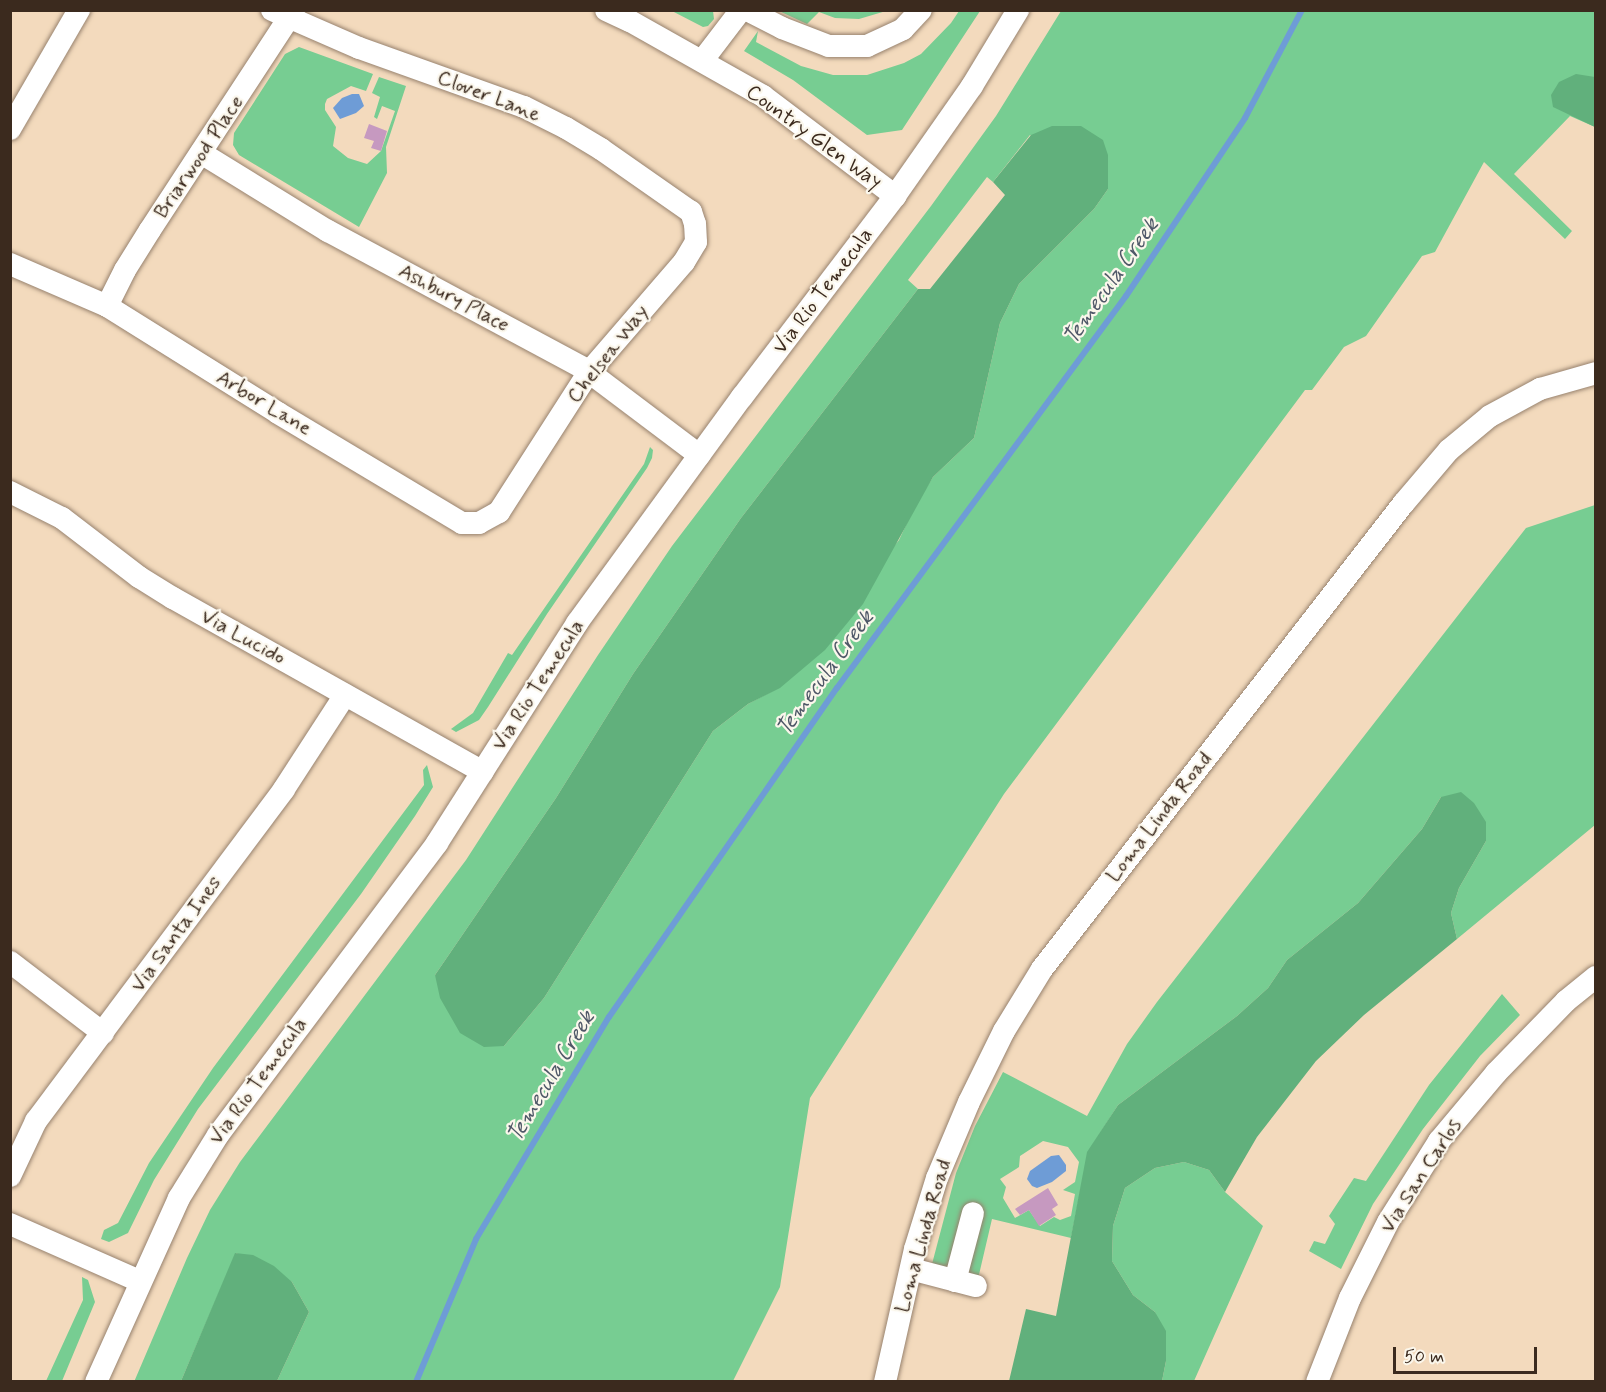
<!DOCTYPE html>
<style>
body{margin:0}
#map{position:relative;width:1606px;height:1392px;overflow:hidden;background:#f3dabd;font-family:Mynerve,sans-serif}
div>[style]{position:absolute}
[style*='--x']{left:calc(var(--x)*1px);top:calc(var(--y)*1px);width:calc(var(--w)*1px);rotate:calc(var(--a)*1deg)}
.green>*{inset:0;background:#77cd92}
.forest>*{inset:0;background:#61b07c}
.water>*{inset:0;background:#6e9cd6}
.stream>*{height:6px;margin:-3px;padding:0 3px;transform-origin:3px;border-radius:3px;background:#6e9cd6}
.building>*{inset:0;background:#c699c0}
.roads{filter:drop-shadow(0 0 2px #97826e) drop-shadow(0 0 2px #97826e)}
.minor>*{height:22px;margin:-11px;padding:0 11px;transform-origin:11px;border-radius:11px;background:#fff}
span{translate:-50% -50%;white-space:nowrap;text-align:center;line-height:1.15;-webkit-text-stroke:4.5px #fbf7ec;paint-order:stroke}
.street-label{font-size:21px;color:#3b2a1e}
.water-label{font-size:22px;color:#4f5868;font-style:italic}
.frame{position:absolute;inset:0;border:12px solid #3b2a1e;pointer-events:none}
.scale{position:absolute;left:1393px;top:1347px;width:144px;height:27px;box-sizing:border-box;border:3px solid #3b2a1e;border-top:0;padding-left:8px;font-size:18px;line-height:21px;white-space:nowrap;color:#3b2a1e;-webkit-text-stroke:4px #fbf7ec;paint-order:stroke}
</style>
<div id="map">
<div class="green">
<div style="clip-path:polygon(672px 11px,713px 11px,714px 19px,708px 26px,703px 27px)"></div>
<div style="clip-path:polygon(779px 11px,886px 11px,859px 19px,835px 18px,819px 12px,807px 24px)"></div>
<div style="clip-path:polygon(959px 11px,980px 11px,902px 130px,867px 135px,793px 80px,744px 51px,758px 31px,756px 42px,801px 66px,833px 75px,867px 75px,904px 63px,921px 54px,951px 23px)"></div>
<div style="clip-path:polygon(evenodd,1061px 11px,1595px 11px,1595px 127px,1570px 116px,1514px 174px,1572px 231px,1565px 239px,1484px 162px,1435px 252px,1422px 256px,1366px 336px,1344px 347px,1312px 390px,1305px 390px,1004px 794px,810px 1098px,780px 1287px,733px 1381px,277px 1381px,309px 1312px,292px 1282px,236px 1253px,181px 1381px,134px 1382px,187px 1258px,210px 1210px,240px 1162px,466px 860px,598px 655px,672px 546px,931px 206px,996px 116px,1061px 11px,1030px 135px,1108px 189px,1094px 209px,1019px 284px,1000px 323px,974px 438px,933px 477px,915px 506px,899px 540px,780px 687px,748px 704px,713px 731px,544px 998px,504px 1046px,435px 975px,556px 798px,633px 674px,741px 518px,918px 289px,908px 280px,987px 177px,993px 182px,1030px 135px)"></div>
<div style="clip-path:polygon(299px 47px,373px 74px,366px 91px,351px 86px,327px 99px,325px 104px,325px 110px,336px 127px,333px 146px,348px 158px,367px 164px,381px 151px,395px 111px,382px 106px,377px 119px,374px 117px,380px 97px,372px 93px,379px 77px,406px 86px,386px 147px,387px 173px,359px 227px,239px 155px,233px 145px,234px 133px,285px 54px)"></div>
<div style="clip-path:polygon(650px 447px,653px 450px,652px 458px,647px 468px,547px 614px,488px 707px,479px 720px,456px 732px,451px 729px,473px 713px,508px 653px,512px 655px,644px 464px)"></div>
<div style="clip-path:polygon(evenodd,1595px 505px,1595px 825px,1457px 939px,1451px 913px,1459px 888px,1486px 841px,1441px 797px,1422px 829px,1358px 903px,1287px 960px,1268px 988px,1237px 1016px,1118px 1105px,1088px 1152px,1071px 1238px,992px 1219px,974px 1296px,927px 1283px,956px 1173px,975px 1126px,1003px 1072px,1087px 1116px,1127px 1044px,1157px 1002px,1526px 528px,1595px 505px,1043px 1141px,1068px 1147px,1079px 1162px,1075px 1182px,1063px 1190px,1075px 1194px,1071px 1216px,1060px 1220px,1054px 1217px,1040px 1226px,1029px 1210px,1015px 1218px,1003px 1198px,1006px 1187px,1000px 1179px,1019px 1167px,1020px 1156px,1043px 1141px)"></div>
<div style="clip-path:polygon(427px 765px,433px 787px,415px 816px,361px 894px,198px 1109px,154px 1180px,128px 1233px,109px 1242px,101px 1239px,104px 1230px,118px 1223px,149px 1163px,213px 1068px,424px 785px,423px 770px)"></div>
<div style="clip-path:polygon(1502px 994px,1520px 1015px,1480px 1056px,1423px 1129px,1373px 1204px,1341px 1269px,1309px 1251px,1314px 1241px,1325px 1244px,1335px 1224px,1329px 1216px,1354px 1178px,1366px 1181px,1429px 1085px)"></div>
<div style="clip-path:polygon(1184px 1162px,1209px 1170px,1225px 1192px,1263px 1226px,1194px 1381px,1162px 1381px,1166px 1361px,1155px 1312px,1133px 1295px,1112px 1261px,1113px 1226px,1125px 1188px,1155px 1168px)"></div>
<div style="clip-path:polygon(82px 1277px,88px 1280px,95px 1302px,62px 1381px,46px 1381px,83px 1300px)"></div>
</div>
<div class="forest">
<div style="clip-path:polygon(1576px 74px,1595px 77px,1595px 127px,1553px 107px,1551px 95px,1559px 82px)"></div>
<div style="clip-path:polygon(1052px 126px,1081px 126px,1103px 140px,1108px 155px,1108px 189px,1094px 209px,1019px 284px,1000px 323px,974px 438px,933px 477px,863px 604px,825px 650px,780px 688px,748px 704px,713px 731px,544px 998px,504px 1046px,484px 1047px,460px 1033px,440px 998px,435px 975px,556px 798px,633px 674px,741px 518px,918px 289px,930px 289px,1005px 195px,993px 182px,1031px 135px)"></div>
<div style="clip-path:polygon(1461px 792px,1474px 803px,1486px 822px,1486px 841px,1459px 888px,1451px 913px,1457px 939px,1364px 1015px,1316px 1061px,1257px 1137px,1225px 1192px,1209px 1170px,1184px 1162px,1155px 1168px,1125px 1188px,1113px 1226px,1112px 1261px,1133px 1295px,1155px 1312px,1166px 1331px,1166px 1361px,1162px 1381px,1009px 1381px,1026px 1309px,1056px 1316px,1087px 1152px,1118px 1105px,1237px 1016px,1268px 988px,1287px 960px,1358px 903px,1422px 829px,1441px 797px)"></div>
<div style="clip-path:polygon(235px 1253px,253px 1255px,274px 1266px,292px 1282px,309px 1312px,277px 1381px,181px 1381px)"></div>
</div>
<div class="water">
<div style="clip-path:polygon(352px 94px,359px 94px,364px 106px,356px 113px,340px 119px,333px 108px,342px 98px)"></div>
<div style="clip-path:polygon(1059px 1155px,1066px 1165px,1066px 1171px,1052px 1182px,1037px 1188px,1032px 1186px,1027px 1179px,1030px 1171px,1051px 1156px)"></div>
</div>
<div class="stream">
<div style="--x:416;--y:1382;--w:155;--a:-67.2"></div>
<div style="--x:476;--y:1239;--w:259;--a:-59.1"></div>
<div style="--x:609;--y:1017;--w:400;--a:-55.3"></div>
<div style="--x:837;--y:688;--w:487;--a:-53.6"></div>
<div style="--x:1126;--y:296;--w:214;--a:-56.2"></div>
<div style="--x:1245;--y:118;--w:122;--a:-62.2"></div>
</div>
<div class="building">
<div style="clip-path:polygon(369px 124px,387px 131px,381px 151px,371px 148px,374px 141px,364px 138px)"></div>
<div style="clip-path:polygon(1048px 1188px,1058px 1205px,1052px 1209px,1056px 1215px,1039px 1226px,1029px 1210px,1020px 1215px,1015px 1209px)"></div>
</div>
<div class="roads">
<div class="minor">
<div style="--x:606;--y:10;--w:26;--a:25"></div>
<div style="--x:630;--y:21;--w:153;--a:29.4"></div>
<div style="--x:763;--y:96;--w:166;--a:37.1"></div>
<div style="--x:747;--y:10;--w:39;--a:27"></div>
<div style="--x:782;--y:28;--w:50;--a:21"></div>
<div style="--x:829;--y:46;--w:38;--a:0"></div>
<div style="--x:867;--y:46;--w:40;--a:-25"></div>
<div style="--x:903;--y:29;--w:26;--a:-47"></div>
<div style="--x:702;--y:61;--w:64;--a:-52.6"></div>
<div style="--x:10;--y:129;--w:138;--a:-59.9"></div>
<div style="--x:201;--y:153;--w:149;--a:31.6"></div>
<div style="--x:328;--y:231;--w:292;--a:28.2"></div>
<div style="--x:585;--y:369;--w:143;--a:37"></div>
<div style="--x:10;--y:264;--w:106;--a:23.4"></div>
<div style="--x:107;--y:306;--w:202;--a:32"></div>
<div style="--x:278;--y:413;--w:214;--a:30.9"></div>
<div style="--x:462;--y:523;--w:17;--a:0"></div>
<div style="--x:479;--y:523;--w:23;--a:-29"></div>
<div style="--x:499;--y:512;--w:166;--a:-57.3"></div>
<div style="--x:589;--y:372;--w:145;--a:-49.2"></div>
<div style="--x:684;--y:262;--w:23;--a:-59"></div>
<div style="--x:696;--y:242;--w:18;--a:-93"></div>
<div style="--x:695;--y:224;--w:13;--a:-108"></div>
<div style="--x:691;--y:212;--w:110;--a:-145"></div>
<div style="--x:601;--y:149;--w:41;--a:-149"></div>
<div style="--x:566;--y:128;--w:47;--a:-153.4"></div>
<div style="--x:524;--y:107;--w:175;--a:-160.3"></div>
<div style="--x:359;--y:48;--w:95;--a:-156.4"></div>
<div style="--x:107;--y:306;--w:40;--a:-63.4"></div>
<div style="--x:125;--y:270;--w:47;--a:-58"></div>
<div style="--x:150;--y:230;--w:263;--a:-56.8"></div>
<div style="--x:10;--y:492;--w:58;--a:26.6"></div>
<div style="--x:62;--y:518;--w:97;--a:37.5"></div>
<div style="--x:139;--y:577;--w:40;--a:32"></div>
<div style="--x:173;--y:598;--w:355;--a:29.3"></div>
<div style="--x:10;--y:962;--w:117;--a:37.4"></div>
<div style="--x:10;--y:1176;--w:61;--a:-64.7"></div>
<div style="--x:36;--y:1121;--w:414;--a:-53.2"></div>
<div style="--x:284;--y:789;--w:112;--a:-57"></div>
<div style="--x:10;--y:1224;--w:141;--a:23.8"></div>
<div style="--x:911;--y:1269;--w:67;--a:14.7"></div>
<div style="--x:955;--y:1281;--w:70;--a:-75.2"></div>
<div style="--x:96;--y:1382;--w:202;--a:-65.7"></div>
<div style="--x:179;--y:1198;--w:74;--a:-58.2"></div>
<div style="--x:218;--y:1135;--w:365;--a:-53.1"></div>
<div style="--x:437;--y:843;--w:261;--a:-57.5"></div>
<div style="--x:577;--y:623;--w:280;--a:-53.9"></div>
<div style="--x:742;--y:397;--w:253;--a:-52.7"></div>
<div style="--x:895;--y:196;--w:134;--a:-55"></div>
<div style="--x:972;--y:86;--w:89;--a:-58.8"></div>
<div style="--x:885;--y:1382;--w:136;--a:-77.3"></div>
<div style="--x:915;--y:1249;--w:74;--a:-72.8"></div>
<div style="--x:937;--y:1178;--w:82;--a:-67.2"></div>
<div style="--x:969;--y:1102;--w:79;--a:-63.8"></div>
<div style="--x:1004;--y:1031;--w:73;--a:-58.5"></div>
<div style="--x:1042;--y:969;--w:589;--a:-52.18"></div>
<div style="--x:1403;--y:504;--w:71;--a:-49.6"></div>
<div style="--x:1449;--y:450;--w:53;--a:-39.7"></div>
<div style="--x:1490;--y:416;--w:57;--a:-28.4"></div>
<div style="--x:1540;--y:389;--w:58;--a:-15.9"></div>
<div style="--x:1317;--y:1382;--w:90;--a:-68.6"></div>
<div style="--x:1350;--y:1298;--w:85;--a:-63.4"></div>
<div style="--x:1388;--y:1222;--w:96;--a:-57.8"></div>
<div style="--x:1439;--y:1141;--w:89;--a:-50"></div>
<div style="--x:1496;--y:1073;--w:100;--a:-45.8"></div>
<div style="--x:1566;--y:1001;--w:38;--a:-39"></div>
</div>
</div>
<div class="street-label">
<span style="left:489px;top:96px;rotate:21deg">Clover Lane</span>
<span style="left:814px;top:137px;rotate:36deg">Country Glen Way</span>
<span style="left:199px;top:157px;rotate:-56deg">Briarwood Place</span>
<span style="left:823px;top:291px;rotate:-53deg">Via Rio Temecula</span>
<span style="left:454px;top:298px;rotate:28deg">Ashbury Place</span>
<span style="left:608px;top:354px;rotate:-52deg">Chelsea Way</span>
<span style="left:264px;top:403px;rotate:31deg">Arbor Lane</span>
<span style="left:243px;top:637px;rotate:29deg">Via Lucido</span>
<span style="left:538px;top:685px;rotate:-57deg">Via Rio Temecula</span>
<span style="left:1159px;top:817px;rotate:-52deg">Loma Linda Road</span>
<span style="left:176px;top:934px;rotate:-54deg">Via Santa Ines</span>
<span style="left:258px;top:1081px;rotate:-54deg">Via Rio Temecula</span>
<span style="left:1421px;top:1176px;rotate:-57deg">Via San Carlos</span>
<span style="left:923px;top:1236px;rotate:-74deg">Loma Linda Road</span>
</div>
<div class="water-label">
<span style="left:1112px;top:282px;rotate:-55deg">Temecula Creek</span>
<span style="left:826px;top:674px;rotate:-54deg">Temecula Creek</span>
<span style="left:552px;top:1077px;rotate:-59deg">Temecula Creek</span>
</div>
<div class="frame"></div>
<div class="scale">50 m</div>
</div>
